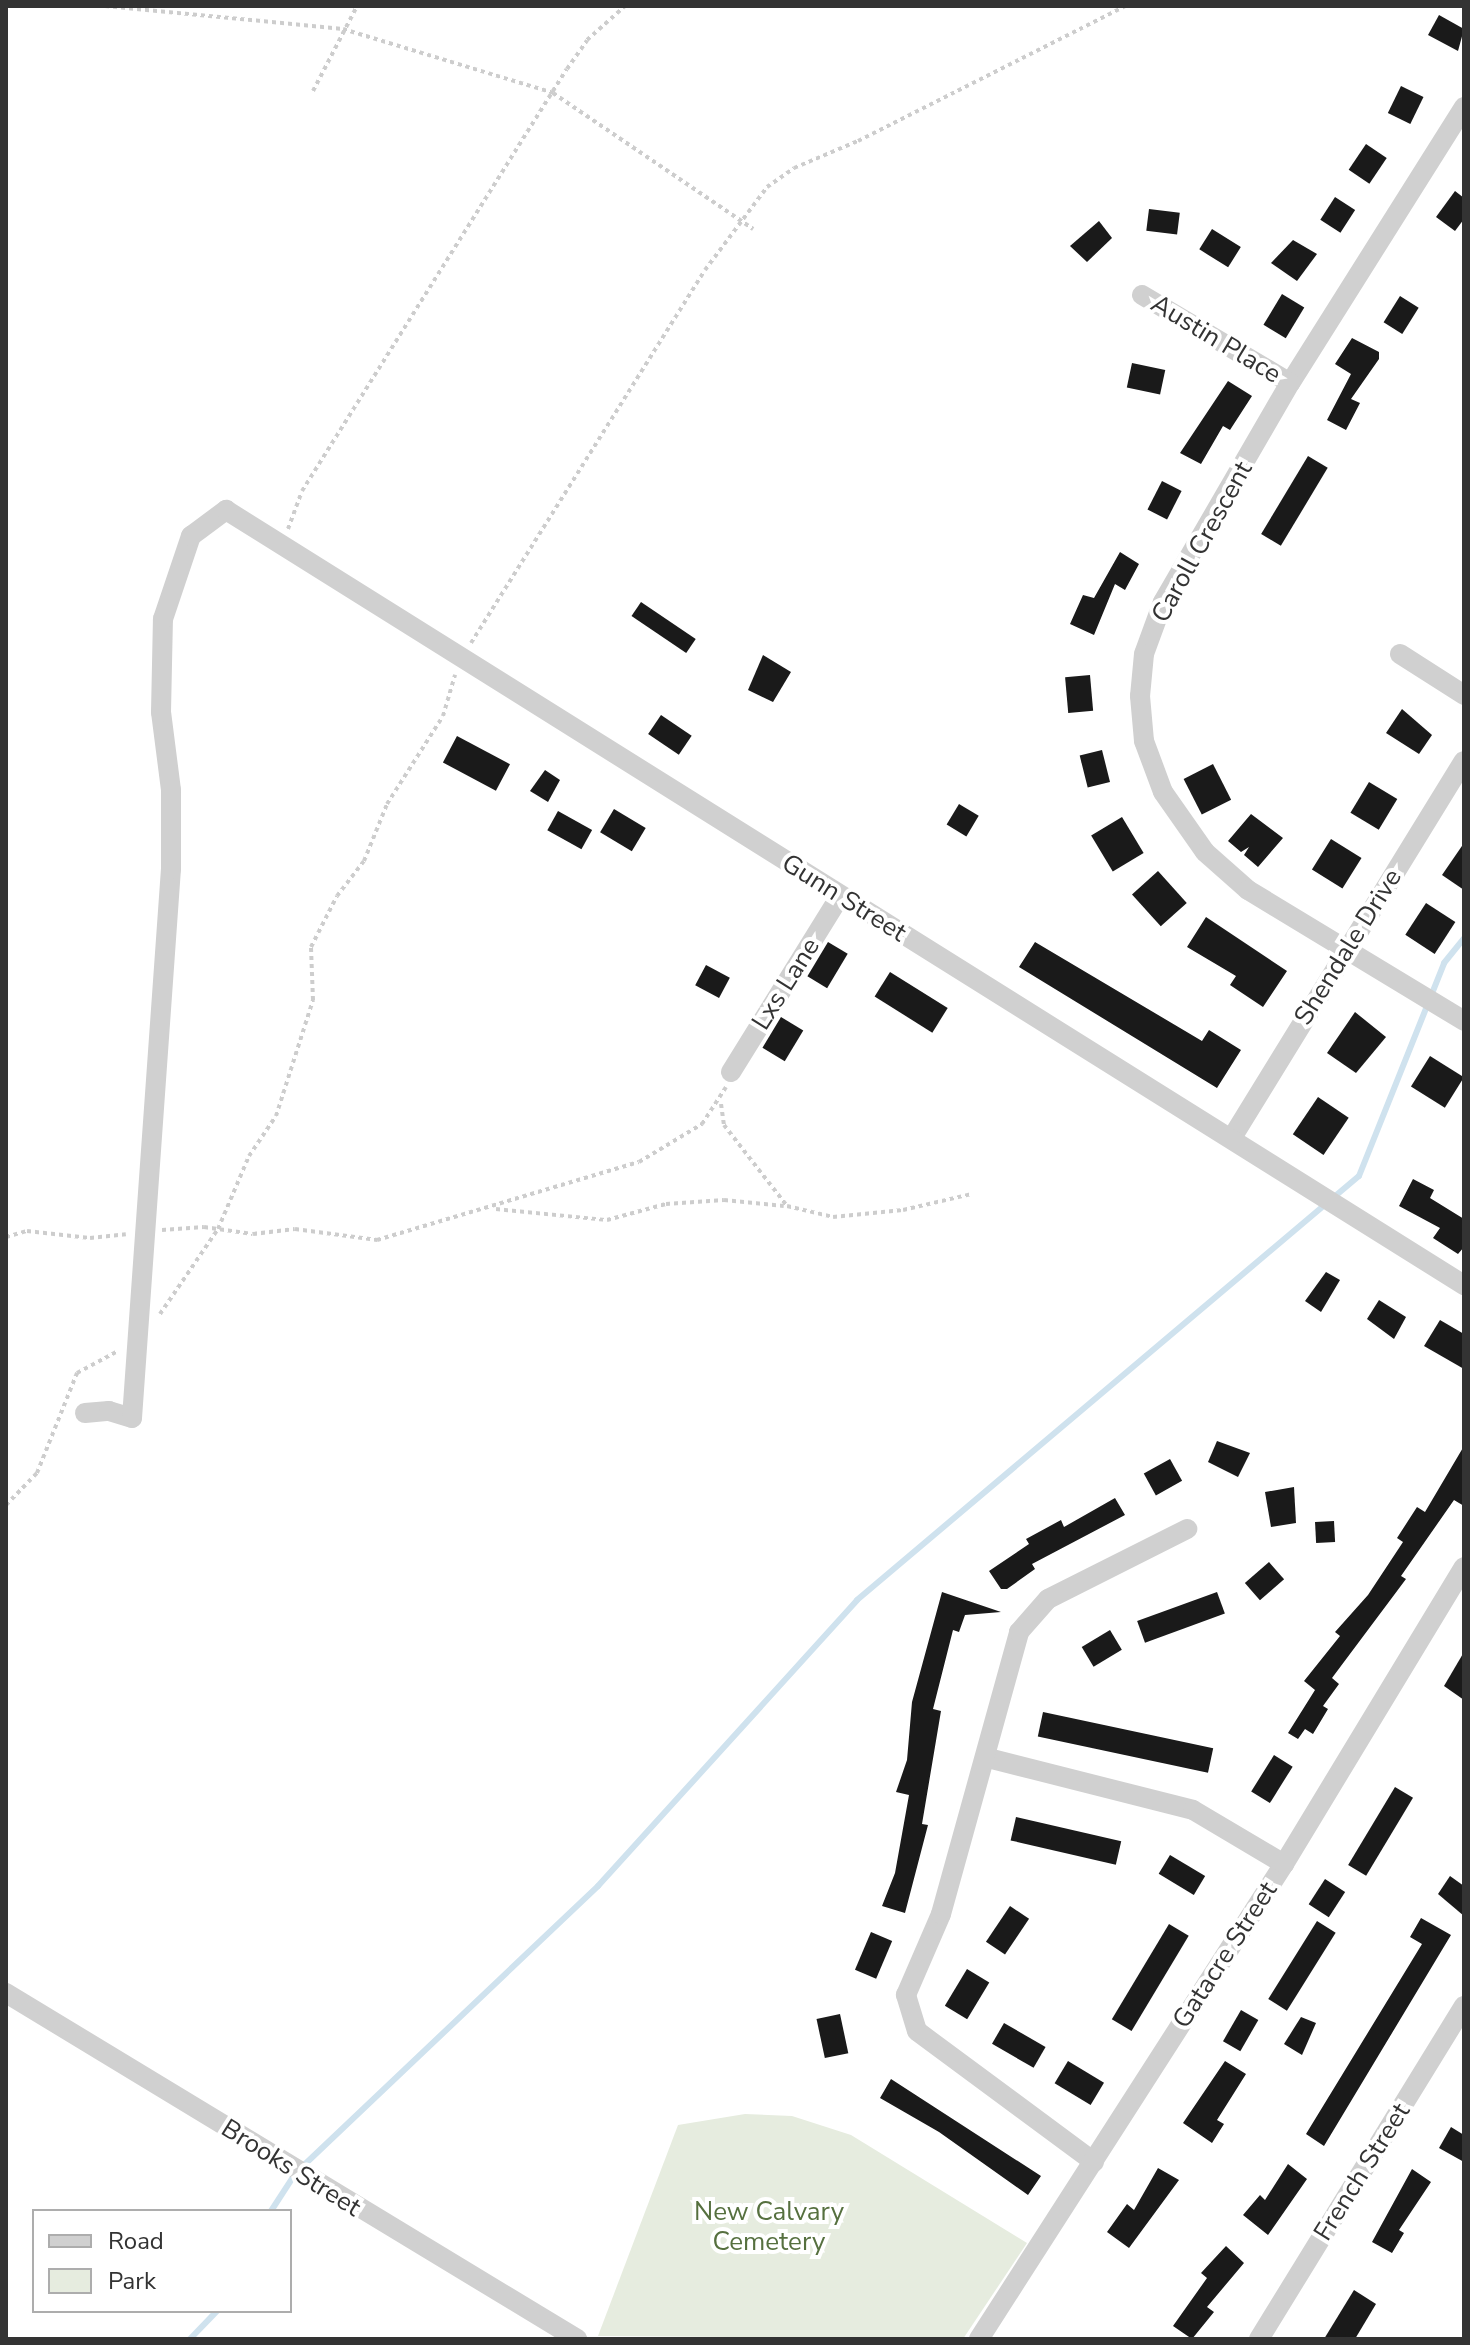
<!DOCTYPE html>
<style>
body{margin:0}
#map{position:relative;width:1470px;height:2345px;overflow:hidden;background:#fff;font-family:"Nunito Sans",sans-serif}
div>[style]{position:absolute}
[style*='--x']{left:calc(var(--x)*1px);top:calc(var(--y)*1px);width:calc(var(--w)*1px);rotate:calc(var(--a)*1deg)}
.green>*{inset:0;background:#e6ecdf}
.stream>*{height:6px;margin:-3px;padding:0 3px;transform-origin:3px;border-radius:3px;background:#cfe2ee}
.building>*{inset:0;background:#1a1a1a;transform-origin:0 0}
.path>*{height:4px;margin-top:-2px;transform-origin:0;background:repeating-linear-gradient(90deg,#cdcdcd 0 4px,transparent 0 8px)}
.minor>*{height:20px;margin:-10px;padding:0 10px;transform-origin:10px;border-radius:10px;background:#d0d0d0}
span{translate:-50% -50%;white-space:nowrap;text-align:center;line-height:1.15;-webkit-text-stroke:8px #fff;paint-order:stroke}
.street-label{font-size:26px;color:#333}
.park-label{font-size:26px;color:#56703f}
.frame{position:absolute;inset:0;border:8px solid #333;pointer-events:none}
.legend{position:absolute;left:32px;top:2209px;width:260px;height:104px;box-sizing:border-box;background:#fff;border:2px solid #adadad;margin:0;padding:10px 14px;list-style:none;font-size:24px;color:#333}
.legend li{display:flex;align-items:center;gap:16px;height:40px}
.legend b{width:40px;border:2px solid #adadad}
</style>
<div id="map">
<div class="green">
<div style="clip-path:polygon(745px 2114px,792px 2116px,851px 2135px,1027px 2243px,963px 2339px,598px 2336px,678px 2125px)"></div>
</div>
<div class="stream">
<div style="--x:303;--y:2166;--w:407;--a:-43.5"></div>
<div style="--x:598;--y:1886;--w:386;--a:-47.8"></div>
<div style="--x:857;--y:1600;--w:657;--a:-40.19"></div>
<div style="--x:1359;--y:1176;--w:229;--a:-68.2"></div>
<div style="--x:1444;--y:963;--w:32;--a:-51"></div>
<div style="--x:271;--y:2211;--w:44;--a:-57"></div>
<div style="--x:190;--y:2339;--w:39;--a:-46"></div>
</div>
<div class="building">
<div style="clip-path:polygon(1439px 15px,1464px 29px,1458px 51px,1428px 35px)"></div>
<div style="left:1401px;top:86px;width:25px;height:30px;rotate:26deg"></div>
<div style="left:1366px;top:144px;width:25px;height:31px;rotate:34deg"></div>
<div style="clip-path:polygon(1455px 191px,1464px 198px,1464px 219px,1455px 231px,1436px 217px)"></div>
<div style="left:1335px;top:197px;width:24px;height:27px;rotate:33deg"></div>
<div style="left:1149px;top:209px;width:31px;height:22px;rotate:7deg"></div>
<div style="clip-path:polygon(1099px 221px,1112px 238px,1087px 262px,1070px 246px)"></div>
<div style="left:1212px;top:229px;width:34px;height:24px;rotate:32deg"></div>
<div style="clip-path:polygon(1293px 240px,1317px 254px,1297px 281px,1271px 263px)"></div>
<div style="left:1282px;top:294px;width:26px;height:36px;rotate:31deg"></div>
<div style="left:1400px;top:296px;width:22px;height:31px;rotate:32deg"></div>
<div style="clip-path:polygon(1352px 338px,1379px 352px,1379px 359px,1351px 399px,1360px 403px,1346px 430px,1327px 420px,1351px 374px,1335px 364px)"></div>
<div style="left:1132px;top:363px;width:34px;height:25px;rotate:12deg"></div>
<div style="clip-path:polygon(1228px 381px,1252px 396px,1230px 430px,1223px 426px,1201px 464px,1180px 453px)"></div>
<div style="left:1308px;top:456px;width:23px;height:91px;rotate:31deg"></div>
<div style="left:1162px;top:481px;width:22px;height:32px;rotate:27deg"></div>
<div style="clip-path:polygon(1120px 552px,1139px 564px,1125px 590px,1115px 584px,1094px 635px,1070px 624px,1083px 595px,1094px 598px)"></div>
<div style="left:641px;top:602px;width:66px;height:17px;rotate:34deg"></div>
<div style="clip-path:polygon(763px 655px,791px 672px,773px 702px,748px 690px)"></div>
<div style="left:1090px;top:675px;width:36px;height:25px;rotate:85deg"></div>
<div style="clip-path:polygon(1402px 709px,1432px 735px,1419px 754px,1386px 733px)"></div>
<div style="left:661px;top:715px;width:37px;height:23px;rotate:34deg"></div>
<div style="left:457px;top:736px;width:60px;height:30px;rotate:28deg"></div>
<div style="left:1102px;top:750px;width:33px;height:23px;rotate:76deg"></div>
<div style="left:1213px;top:764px;width:40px;height:33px;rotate:63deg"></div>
<div style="clip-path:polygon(545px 770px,560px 780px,548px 802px,530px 791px)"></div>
<div style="left:1369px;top:782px;width:33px;height:36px;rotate:31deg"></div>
<div style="left:959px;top:804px;width:23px;height:24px;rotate:31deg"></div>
<div style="left:614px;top:809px;width:37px;height:27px;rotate:31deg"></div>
<div style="left:558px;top:811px;width:39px;height:22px;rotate:29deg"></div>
<div style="clip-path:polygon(1251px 814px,1283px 838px,1258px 867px,1244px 855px,1249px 847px,1241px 852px,1228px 841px)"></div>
<div style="left:1122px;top:817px;width:42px;height:36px;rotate:59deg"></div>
<div style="left:1331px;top:839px;width:36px;height:36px;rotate:32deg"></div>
<div style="clip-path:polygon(1464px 843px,1464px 890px,1442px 875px)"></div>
<div style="left:1158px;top:871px;width:43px;height:35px;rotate:48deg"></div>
<div style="left:1426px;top:903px;width:35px;height:38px;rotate:33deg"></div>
<div style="clip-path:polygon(1206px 917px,1287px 971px,1263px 1007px,1230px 985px,1236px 976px,1187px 947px)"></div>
<div style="left:828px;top:942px;width:23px;height:40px;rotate:31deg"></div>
<div style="clip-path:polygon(1035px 942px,1202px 1041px,1209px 1030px,1241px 1050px,1217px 1088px,1019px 967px)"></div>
<div style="left:706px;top:965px;width:27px;height:23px;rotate:28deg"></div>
<div style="left:890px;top:972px;width:68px;height:29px;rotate:32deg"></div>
<div style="clip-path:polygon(1355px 1012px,1386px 1037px,1356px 1073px,1327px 1053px)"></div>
<div style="left:781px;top:1017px;width:26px;height:36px;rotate:31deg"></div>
<div style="left:1430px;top:1056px;width:40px;height:36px;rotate:32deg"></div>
<div style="left:1318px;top:1097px;width:37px;height:45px;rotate:34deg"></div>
<div style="clip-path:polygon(1413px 1179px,1434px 1190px,1430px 1198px,1464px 1219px,1464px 1247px,1458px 1254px,1433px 1238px,1440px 1228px,1399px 1206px)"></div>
<div style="clip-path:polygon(1326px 1272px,1340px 1280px,1321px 1312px,1305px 1301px)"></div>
<div style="clip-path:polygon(1379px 1300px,1406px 1317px,1394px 1339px,1367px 1319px)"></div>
<div style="clip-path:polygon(1440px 1320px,1464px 1334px,1464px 1369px,1424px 1346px)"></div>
<div style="clip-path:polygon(1217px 1441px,1250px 1453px,1238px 1477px,1208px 1462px)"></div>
<div style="clip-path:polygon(1464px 1446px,1464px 1506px,1454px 1500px,1401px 1576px,1406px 1579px,1332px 1678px,1339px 1684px,1323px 1706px,1328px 1709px,1313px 1734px,1305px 1729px,1298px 1739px,1288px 1733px,1315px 1690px,1304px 1681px,1340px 1636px,1335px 1632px,1368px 1595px,1403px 1542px,1397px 1538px,1417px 1507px,1425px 1512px)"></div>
<div style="left:1170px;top:1459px;width:25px;height:30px;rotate:61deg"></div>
<div style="clip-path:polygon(1294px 1487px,1296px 1523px,1271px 1527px,1265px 1492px)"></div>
<div style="clip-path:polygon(1115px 1498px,1125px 1515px,1032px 1564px,1035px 1569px,1007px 1589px,1001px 1589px,989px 1571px,1029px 1544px,1026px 1539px,1061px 1520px,1064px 1527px)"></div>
<div style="left:1334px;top:1521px;width:21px;height:19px;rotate:87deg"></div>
<div style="left:1269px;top:1562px;width:23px;height:32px;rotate:49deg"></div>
<div style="clip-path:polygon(942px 1592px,1001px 1612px,965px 1615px,959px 1632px,953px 1630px,933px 1709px,941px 1711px,922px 1824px,928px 1825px,905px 1913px,882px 1906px,895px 1873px,909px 1795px,896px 1792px,907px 1760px,912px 1702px)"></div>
<div style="left:1217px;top:1592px;width:23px;height:85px;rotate:70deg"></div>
<div style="left:1110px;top:1630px;width:23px;height:33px;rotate:59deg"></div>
<div style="clip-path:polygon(1464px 1652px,1464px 1700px,1444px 1686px)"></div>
<div style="left:1043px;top:1712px;width:174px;height:25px;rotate:12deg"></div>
<div style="left:1274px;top:1755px;width:22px;height:43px;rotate:32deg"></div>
<div style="left:1395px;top:1787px;width:21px;height:91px;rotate:31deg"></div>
<div style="left:1016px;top:1817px;width:108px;height:24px;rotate:13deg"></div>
<div style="left:1170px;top:1855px;width:41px;height:22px;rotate:31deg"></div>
<div style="clip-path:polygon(1450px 1876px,1464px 1886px,1464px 1916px,1438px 1894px)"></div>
<div style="left:1325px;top:1879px;width:24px;height:30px;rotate:33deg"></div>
<div style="left:1010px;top:1906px;width:23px;height:43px;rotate:34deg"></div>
<div style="clip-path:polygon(1421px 1918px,1451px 1935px,1324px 2146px,1306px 2134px,1422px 1944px,1410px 1937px)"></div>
<div style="left:1317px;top:1921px;width:22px;height:92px;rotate:32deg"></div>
<div style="left:1169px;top:1924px;width:23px;height:111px;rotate:31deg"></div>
<div style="left:871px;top:1932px;width:23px;height:41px;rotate:23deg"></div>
<div style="left:967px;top:1969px;width:26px;height:43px;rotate:31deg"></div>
<div style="left:1241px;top:2010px;width:20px;height:36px;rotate:30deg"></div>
<div style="left:840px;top:2014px;width:40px;height:24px;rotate:78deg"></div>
<div style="clip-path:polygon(1301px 2017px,1316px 2023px,1302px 2055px,1284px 2044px)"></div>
<div style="left:1004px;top:2023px;width:48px;height:24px;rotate:30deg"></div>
<div style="left:1068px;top:2061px;width:42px;height:26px;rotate:31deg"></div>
<div style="clip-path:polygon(1225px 2061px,1246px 2074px,1217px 2120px,1224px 2124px,1212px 2143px,1183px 2123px)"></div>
<div style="clip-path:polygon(891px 2079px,1041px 2176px,1028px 2195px,939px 2132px,880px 2098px)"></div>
<div style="clip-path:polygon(1451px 2127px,1464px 2135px,1464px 2162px,1439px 2148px)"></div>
<div style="clip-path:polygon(1288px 2164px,1307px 2179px,1268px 2235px,1243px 2215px,1260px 2195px,1265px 2200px)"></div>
<div style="clip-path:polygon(1158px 2168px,1179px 2180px,1129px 2248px,1107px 2232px,1127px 2204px,1134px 2210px)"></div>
<div style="clip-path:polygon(1412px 2169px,1431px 2182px,1399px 2230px,1404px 2233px,1392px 2253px,1372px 2242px)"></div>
<div style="clip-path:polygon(1226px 2246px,1244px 2263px,1207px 2307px,1214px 2312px,1192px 2339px,1173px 2326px,1207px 2278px,1201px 2273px)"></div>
<div style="clip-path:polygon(1354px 2290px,1376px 2304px,1355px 2339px,1324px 2339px)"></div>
</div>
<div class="path">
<div style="--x:105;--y:6;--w:239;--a:5.5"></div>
<div style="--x:343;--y:29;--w:220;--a:16.9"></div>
<div style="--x:553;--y:93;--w:242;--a:34.2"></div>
<div style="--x:313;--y:91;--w:96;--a:-62.6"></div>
<div style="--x:288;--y:529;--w:40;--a:-69.8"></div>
<div style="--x:302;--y:491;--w:498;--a:-57.9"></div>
<div style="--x:567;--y:69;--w:35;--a:-55"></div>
<div style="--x:587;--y:40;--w:51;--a:-41.8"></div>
<div style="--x:471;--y:643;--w:440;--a:-57.9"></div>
<div style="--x:705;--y:270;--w:104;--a:-53.2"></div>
<div style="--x:767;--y:187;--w:33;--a:-35"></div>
<div style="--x:794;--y:168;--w:69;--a:-22.9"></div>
<div style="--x:858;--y:141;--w:299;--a:-26.8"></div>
<div style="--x:721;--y:1104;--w:21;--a:82"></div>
<div style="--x:724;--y:1125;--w:103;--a:52.1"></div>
<div style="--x:787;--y:1206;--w:47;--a:13.4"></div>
<div style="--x:833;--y:1217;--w:70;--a:-5.7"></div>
<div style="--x:903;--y:1210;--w:71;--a:-13.1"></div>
<div style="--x:496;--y:1209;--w:112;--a:5.7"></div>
<div style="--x:607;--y:1220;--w:61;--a:-15.2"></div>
<div style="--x:666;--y:1204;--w:58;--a:-3.9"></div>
<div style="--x:724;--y:1200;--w:60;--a:5.7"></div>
<div style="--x:162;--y:1230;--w:42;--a:-4.1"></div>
<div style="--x:204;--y:1227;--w:49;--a:8.1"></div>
<div style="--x:253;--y:1234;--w:42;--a:-6.8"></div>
<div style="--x:295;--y:1229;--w:83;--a:7.6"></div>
<div style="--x:377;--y:1240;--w:273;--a:-16.6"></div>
<div style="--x:639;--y:1162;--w:74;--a:-31.1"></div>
<div style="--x:702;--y:1124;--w:44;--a:-57"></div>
<div style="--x:6;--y:1237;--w:22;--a:-16"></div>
<div style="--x:27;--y:1231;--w:63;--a:6.3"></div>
<div style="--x:90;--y:1238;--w:36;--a:-6"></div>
<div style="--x:160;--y:1314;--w:103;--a:-55.7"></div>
<div style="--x:218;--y:1229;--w:79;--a:-67"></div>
<div style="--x:249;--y:1156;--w:48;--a:-56"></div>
<div style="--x:276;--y:1116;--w:122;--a:-72.3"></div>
<div style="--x:313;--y:1000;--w:53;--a:-92.2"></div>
<div style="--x:311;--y:947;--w:57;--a:-63"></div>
<div style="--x:337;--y:896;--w:44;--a:-52.4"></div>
<div style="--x:364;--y:861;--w:61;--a:-68"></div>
<div style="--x:387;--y:804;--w:104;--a:-57.5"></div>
<div style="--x:443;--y:716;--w:43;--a:-73.7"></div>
<div style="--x:6;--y:1505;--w:45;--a:-45.9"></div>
<div style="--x:37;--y:1473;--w:108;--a:-68.2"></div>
<div style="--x:77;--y:1373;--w:47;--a:-28.2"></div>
</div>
<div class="minor">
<div style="--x:1464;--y:107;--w:326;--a:122.2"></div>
<div style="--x:1290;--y:383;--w:253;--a:120.1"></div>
<div style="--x:1163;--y:602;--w:55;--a:110.1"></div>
<div style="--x:1144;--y:654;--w:42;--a:95.4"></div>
<div style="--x:1140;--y:696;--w:45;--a:84.9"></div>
<div style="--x:1144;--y:741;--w:54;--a:69.6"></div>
<div style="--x:1163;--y:792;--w:73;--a:55"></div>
<div style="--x:1205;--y:852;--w:57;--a:41.5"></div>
<div style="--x:1248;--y:890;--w:253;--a:31.2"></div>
<div style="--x:1142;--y:295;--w:172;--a:30.7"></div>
<div style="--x:1400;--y:654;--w:76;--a:32.6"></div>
<div style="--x:731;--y:1072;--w:207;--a:-58.2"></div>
<div style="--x:1233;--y:1136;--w:440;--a:-58.4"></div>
<div style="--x:85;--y:1413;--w:24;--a:-5"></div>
<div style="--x:109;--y:1411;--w:24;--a:17"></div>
<div style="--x:132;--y:1418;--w:550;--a:-85.94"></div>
<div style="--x:171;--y:869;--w:79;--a:-90"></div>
<div style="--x:171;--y:790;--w:79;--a:-97.3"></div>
<div style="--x:161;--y:712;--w:93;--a:-88.8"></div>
<div style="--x:163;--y:619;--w:88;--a:-71.4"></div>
<div style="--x:191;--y:536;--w:44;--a:-36.6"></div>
<div style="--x:226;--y:510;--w:1461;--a:32.05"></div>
<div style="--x:988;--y:1758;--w:211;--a:14.2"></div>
<div style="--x:1193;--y:1810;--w:106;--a:30.7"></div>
<div style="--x:6;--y:1993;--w:668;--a:31.21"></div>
<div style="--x:1094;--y:2162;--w:220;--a:-143.5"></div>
<div style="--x:917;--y:2031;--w:38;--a:-107"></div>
<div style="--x:906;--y:1995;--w:88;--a:-66.6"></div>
<div style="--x:941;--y:1914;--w:293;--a:-74.5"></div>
<div style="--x:1019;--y:1632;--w:44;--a:-48.7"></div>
<div style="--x:1048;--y:1599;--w:156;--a:-26.7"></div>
<div style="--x:979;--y:2339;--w:564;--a:-57.3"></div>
<div style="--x:1284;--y:1864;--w:347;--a:-58.8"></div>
<div style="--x:1259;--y:2339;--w:391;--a:-58.4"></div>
</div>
<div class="street-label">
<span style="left:1216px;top:339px;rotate:31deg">Austin Place</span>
<span style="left:1202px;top:542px;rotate:-61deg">Caroll Crescent</span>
<span style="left:844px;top:898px;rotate:32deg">Gunn Street</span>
<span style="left:1348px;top:947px;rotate:-58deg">Shendale Drive</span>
<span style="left:786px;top:984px;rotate:-58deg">Lxs Lane</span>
<span style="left:1225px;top:1955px;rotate:-57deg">Gatacre Street</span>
<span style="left:291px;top:2168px;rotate:32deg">Brooks Street</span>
<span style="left:1362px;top:2172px;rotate:-58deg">French Street</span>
</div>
<div class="park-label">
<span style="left:769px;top:2227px">New Calvary<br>Cemetery</span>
</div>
<div class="frame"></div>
<ul class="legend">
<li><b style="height:10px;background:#d0d0d0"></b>Road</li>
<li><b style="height:22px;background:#e6ecdf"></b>Park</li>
</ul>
</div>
